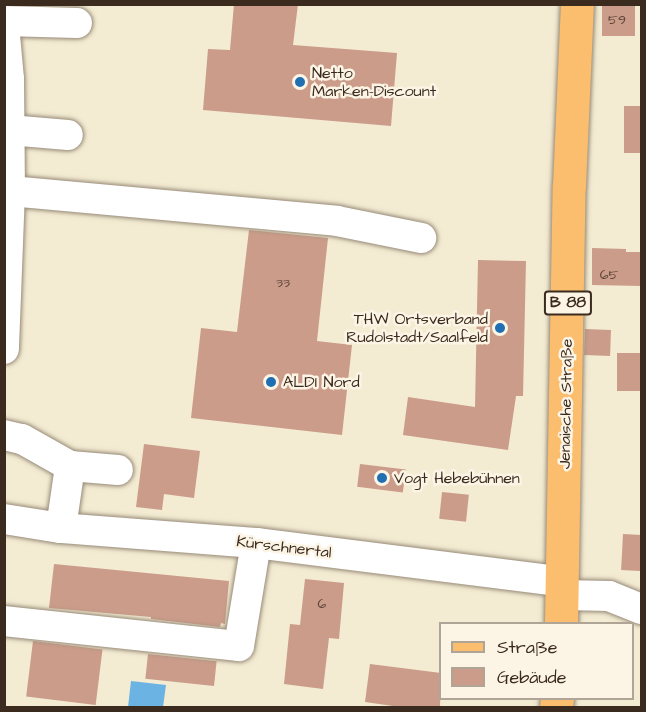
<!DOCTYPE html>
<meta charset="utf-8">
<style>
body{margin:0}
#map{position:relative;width:646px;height:712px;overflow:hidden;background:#f3ebd2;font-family:"Architects Daughter",sans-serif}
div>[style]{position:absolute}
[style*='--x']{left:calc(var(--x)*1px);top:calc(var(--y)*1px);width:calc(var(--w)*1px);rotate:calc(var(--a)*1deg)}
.water>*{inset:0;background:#6bb3e3}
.building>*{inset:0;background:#cb9c8a;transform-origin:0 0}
.roads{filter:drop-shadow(0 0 2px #978a78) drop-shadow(0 0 2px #978a78)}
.minor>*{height:30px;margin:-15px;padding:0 15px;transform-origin:15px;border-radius:15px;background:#fff}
.major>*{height:33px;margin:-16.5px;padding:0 16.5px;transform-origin:16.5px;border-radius:16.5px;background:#fbbd6e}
.dots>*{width:16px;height:16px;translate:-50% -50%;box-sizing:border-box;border:3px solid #fcf5e5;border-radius:50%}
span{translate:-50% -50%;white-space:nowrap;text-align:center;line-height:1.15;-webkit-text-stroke:5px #fcf5e5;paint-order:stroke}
.number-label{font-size:14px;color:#5f4639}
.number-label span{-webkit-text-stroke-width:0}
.shield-label span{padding:2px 4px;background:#fcf5e5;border:2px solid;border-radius:4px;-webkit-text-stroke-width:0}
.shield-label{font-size:15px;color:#3b2a1e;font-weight:700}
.poi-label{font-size:16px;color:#3b2a1e}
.left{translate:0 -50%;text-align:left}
.right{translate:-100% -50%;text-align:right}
.street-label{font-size:16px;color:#3b2a1e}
.frame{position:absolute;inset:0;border:6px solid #3b2a1e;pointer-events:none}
.legend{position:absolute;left:439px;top:622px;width:195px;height:78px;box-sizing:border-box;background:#fcf5e5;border:2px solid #afa495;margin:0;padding:8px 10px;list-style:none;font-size:18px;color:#3b2a1e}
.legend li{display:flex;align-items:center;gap:12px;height:30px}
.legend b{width:30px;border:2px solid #afa495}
</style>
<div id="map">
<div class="water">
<div style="clip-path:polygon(131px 681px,166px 685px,163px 707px,128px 707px)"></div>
</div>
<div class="building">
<div style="clip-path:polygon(234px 4px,298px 4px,293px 45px,397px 53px,391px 126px,203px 110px,208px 49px,230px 50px)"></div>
<div style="left:602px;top:4px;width:33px;height:32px"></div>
<div style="left:624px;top:106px;width:18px;height:47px"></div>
<div style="clip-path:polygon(249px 230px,328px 238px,317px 341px,352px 345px,342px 435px,191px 418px,201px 328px,237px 332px)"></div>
<div style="clip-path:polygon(592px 248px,626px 249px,626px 252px,642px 252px,642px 286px,592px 285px)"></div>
<div style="clip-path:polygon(478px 260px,526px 261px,523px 396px,516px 396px,508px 450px,403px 435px,408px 397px,475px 407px)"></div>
<div style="left:585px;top:329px;width:26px;height:26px;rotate:2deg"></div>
<div style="left:617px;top:353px;width:25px;height:38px"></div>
<div style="clip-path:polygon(144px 444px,200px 451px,194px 498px,164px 494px,162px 510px,136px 507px)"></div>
<div style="left:360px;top:464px;width:46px;height:23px;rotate:7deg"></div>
<div style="left:442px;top:492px;width:27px;height:27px;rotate:6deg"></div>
<div style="left:623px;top:534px;width:19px;height:36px;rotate:3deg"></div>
<div style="clip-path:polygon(54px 564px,229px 581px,225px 624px,221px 623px,220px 627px,151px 619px,151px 617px,49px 608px)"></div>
<div style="clip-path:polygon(305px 579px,344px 583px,339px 639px,329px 638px,323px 689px,284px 684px,290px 624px,300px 625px)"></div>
<div style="left:33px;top:641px;width:70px;height:56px;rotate:7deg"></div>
<div style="left:148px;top:654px;width:69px;height:25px;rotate:6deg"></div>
<div style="clip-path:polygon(370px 664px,441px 673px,440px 708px,407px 708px,365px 702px)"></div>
</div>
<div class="roads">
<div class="minor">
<div style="--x:4;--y:21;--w:73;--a:1.6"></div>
<div style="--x:4;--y:25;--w:54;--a:84.7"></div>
<div style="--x:9;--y:79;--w:112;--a:89.5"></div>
<div style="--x:10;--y:191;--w:158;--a:92.2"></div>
<div style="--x:9;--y:130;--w:59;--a:4.8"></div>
<div style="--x:10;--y:191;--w:328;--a:5.2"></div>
<div style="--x:337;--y:221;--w:86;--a:11.4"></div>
<div style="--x:4;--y:435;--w:18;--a:13"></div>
<div style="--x:22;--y:439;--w:55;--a:29.4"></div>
<div style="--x:4;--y:519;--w:58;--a:9"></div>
<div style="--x:61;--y:528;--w:196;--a:4.4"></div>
<div style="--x:256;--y:543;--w:309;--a:7.2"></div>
<div style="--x:61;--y:528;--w:63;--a:-81.7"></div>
<div style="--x:70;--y:466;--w:48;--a:4.8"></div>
<div style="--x:563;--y:595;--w:46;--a:1.2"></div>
<div style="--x:609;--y:596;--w:35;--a:22"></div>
<div style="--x:4;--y:621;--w:236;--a:6.1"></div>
<div style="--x:239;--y:646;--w:104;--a:-80.6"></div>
</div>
<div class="major">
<div style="--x:561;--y:624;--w:438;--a:-89"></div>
<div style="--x:569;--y:186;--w:182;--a:-87.5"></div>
<div style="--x:556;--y:708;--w:10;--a:-84"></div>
</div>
</div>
<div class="dots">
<div style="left:300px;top:82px;background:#1f6fb2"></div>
<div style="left:500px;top:328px;background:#1f6fb2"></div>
<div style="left:271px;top:382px;background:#1f6fb2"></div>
<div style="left:382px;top:478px;background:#1f6fb2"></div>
</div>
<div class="number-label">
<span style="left:617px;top:20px">59</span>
<span style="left:609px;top:275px">65</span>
<span style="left:283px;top:283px">33</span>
<span style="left:322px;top:604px">6</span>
</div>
<div class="shield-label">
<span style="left:568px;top:303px">B 88</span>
</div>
<div class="poi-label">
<span class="left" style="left:312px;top:82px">Netto<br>Marken-Discount</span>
<span class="right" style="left:488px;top:328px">THW Ortsverband<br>Rudolstadt/Saalfeld</span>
<span class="left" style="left:283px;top:382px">ALDI Nord</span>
<span class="left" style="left:394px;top:478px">Vogt Hebebühnen</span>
</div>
<div class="street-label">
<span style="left:566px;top:404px;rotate:-89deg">Jenaische Straße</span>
<span style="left:284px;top:547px;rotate:7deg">Kürschnertal</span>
</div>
<div class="frame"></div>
<ul class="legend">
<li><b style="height:8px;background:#fbbd6e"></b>Straße</li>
<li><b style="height:16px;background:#cb9c8a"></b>Gebäude</li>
</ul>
</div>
